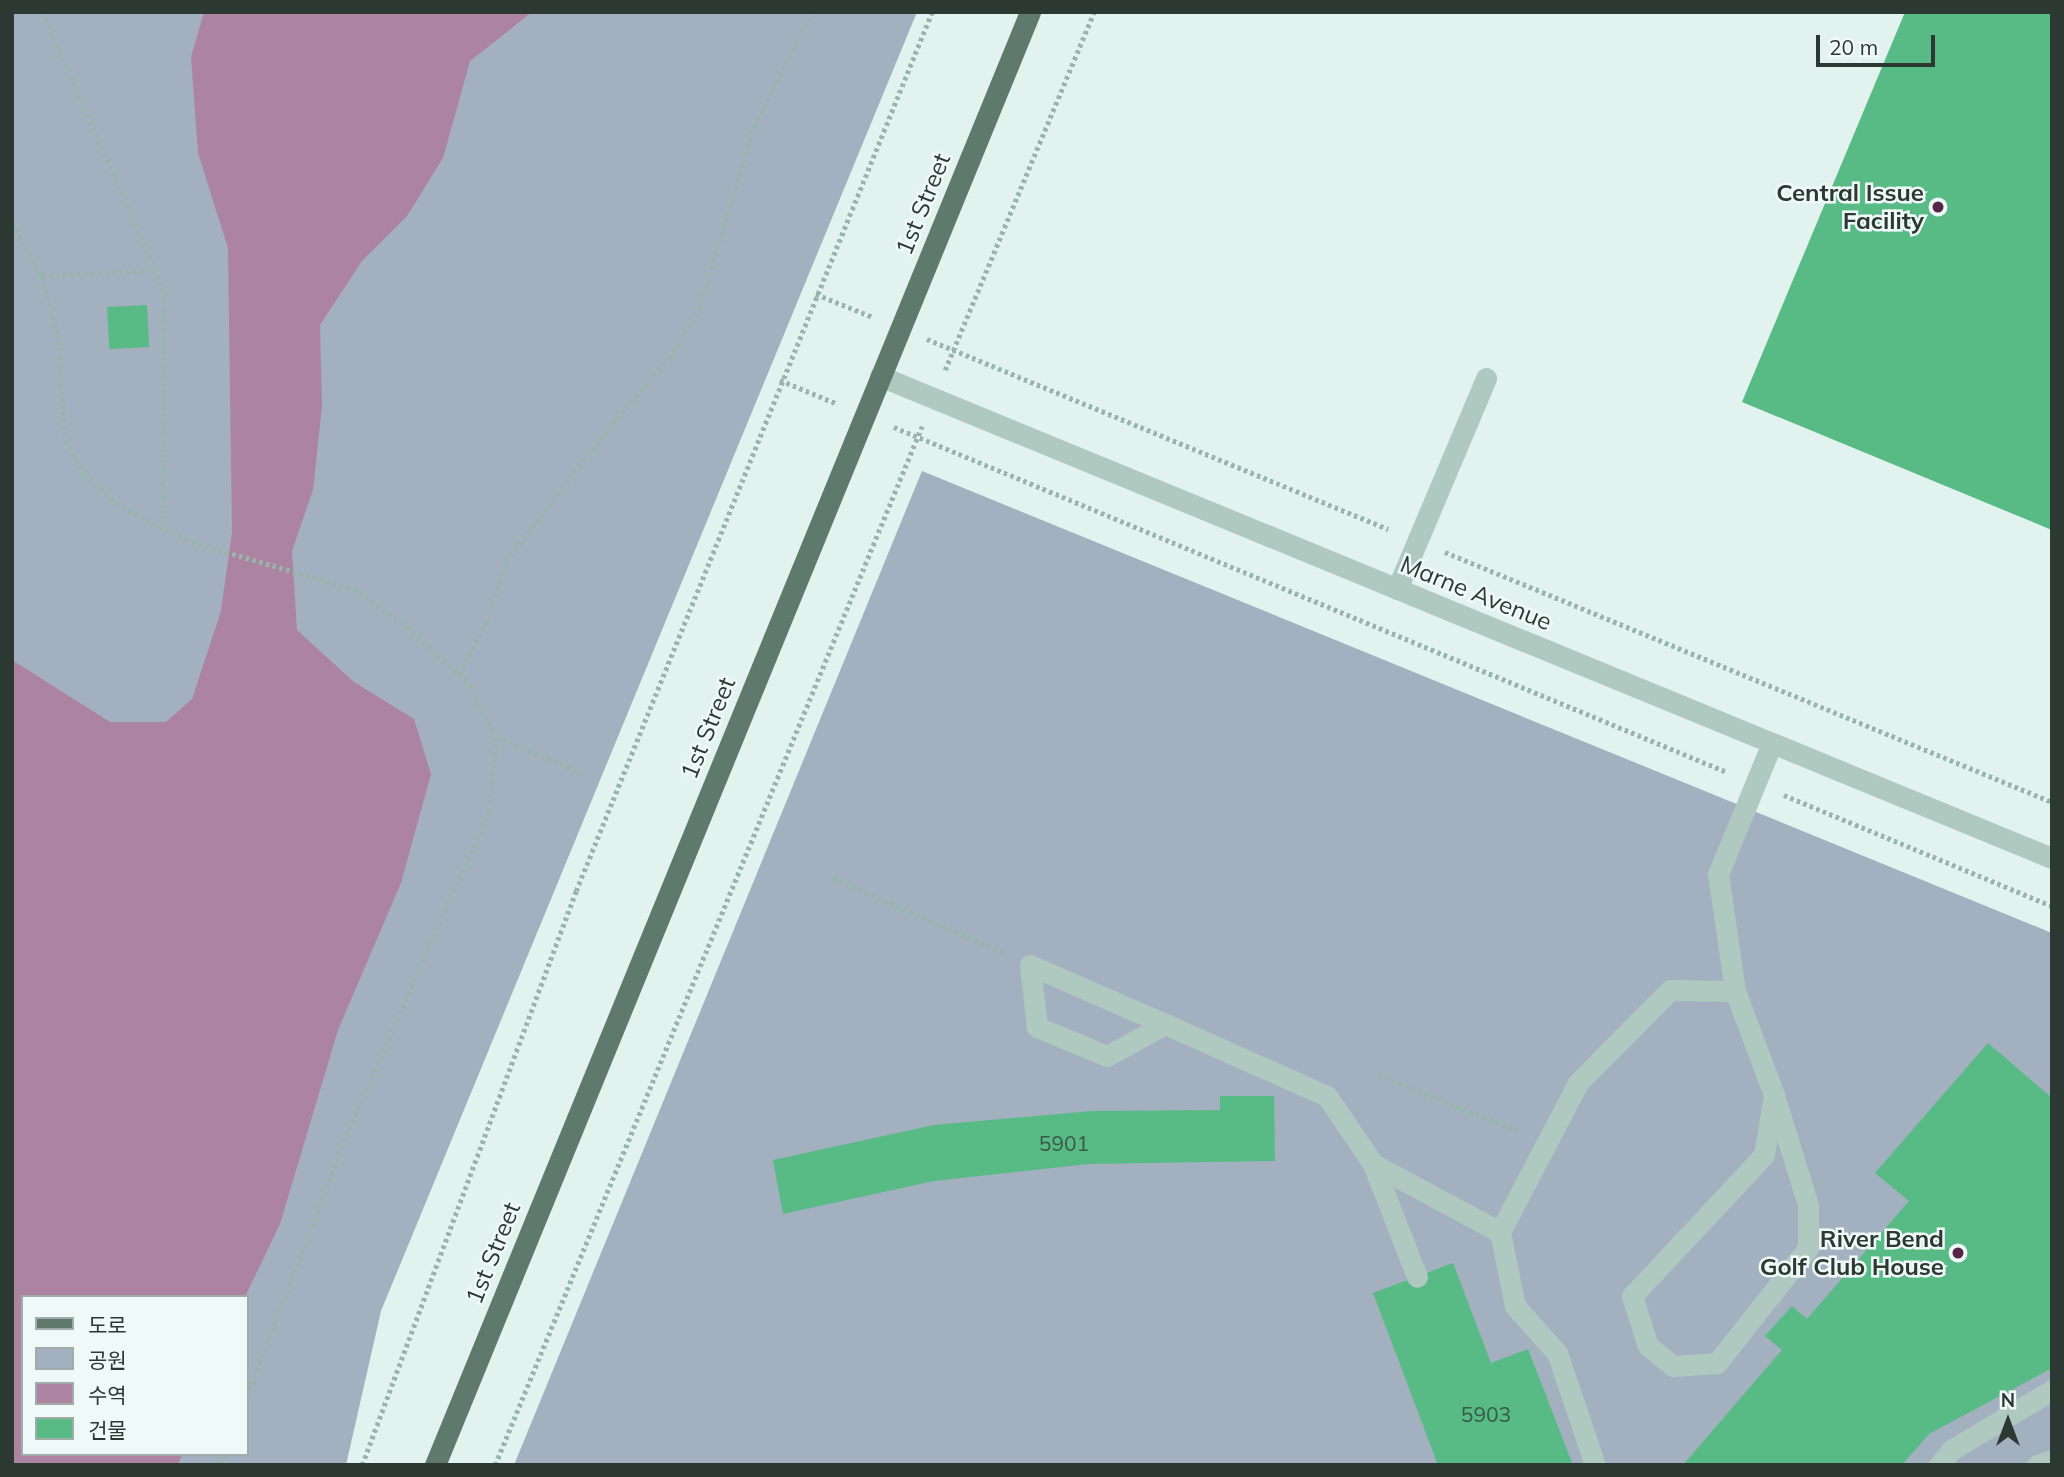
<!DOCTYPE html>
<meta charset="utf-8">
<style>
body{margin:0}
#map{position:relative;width:2064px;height:1477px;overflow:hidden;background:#e2f2ee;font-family:Mulish,"Noto Sans KR",sans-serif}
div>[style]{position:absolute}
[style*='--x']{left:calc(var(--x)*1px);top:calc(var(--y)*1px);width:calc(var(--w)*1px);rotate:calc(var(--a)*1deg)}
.green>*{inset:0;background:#a3b0c0}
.water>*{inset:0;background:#ac84a1}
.building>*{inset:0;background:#58ba85;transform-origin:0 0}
.path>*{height:4.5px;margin-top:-2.25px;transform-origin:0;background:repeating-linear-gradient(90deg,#99b5ab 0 3.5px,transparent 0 7px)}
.minor>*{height:21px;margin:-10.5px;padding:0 10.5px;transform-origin:10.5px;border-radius:10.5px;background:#afc9c1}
.major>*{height:21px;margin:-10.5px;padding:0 10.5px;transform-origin:10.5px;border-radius:10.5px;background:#5f796d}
.dots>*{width:19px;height:19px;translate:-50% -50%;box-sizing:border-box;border:4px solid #eff9f7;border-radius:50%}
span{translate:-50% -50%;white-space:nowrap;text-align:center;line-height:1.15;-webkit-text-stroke:5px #eff9f7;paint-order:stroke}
.number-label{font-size:21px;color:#375948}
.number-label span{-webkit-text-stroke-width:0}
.poi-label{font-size:24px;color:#2c3933;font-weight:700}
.right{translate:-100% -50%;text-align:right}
.street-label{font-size:24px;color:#2c3933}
.frame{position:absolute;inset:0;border:14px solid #2c3933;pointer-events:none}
.legend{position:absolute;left:21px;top:1295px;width:228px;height:161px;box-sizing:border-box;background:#eff9f7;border:2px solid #a1aca9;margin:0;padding:9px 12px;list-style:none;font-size:21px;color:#2c3933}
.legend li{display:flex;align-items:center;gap:14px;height:35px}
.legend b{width:35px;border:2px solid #a1aca9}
.north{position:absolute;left:1973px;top:1386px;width:70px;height:70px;-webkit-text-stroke:5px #eff9f7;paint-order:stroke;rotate:0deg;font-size:19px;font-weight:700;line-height:28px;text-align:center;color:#2c3933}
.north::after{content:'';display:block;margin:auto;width:24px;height:32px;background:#2c3933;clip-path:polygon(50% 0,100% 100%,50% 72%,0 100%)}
.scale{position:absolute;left:1816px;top:35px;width:119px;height:32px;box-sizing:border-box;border:4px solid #2c3933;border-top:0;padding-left:9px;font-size:21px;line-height:24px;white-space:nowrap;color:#2c3933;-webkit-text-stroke:5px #eff9f7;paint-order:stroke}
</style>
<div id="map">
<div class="green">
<div style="clip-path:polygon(evenodd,12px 12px,917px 12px,381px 1311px,346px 1465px,12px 1465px,12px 12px,23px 1297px,247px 1297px,247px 1454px,23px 1454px,23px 1297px)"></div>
<div style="clip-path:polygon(922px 471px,2052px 933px,2052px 1465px,514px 1465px)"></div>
</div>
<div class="water">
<div style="clip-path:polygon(204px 12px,532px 12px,470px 61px,443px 158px,407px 216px,362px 261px,320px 325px,322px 406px,313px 490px,292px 551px,297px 630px,354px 682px,414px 719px,431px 774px,401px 883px,338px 1030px,280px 1224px,245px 1297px,23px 1297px,23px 1454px,182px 1454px,178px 1465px,12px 1465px,12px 660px,110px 722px,166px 722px,192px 699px,221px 611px,232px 532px,228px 248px,198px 153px,191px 57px)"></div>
</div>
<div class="building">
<div style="clip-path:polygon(1905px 12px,2052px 12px,2052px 530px,1742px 402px)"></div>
<div style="left:147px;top:305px;width:42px;height:40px;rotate:87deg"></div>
<div style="clip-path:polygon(1988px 1043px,2052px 1098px,2052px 1368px,1929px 1434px,1902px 1465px,1683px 1465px,1782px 1350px,1765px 1336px,1792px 1306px,1807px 1319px,1909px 1201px,1875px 1173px)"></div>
<div style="clip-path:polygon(1220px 1096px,1274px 1096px,1275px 1161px,1089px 1164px,934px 1181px,783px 1214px,773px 1160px,934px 1125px,1092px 1111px,1220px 1110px)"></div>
<div style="clip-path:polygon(1453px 1263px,1491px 1363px,1528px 1349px,1573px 1465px,1438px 1465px,1373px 1293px)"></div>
</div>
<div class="path">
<div style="--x:43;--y:12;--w:306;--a:66.5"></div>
<div style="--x:165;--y:293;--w:234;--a:90.5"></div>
<div style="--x:12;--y:223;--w:61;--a:60.5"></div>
<div style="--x:42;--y:276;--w:61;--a:74.8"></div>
<div style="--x:58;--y:335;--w:106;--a:85.7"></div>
<div style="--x:66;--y:441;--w:38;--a:60"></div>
<div style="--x:85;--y:474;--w:50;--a:41.7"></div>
<div style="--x:122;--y:507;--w:78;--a:26.6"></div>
<div style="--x:192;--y:542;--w:169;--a:16.2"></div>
<div style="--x:354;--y:589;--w:65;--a:35.6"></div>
<div style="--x:407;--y:627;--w:86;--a:42.6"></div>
<div style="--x:470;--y:685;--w:57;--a:63"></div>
<div style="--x:42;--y:276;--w:112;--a:-3.1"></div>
<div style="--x:816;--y:294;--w:61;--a:22"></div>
<div style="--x:927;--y:339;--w:499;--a:22.4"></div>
<div style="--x:945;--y:370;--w:388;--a:-67.4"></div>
<div style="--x:780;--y:380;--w:63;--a:22.5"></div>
<div style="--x:894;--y:427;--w:902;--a:22.5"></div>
<div style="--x:1445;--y:552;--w:656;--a:22.38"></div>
<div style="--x:459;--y:674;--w:58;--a:-62.1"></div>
<div style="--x:486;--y:623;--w:65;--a:-72.1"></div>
<div style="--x:506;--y:561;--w:181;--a:-52.2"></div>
<div style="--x:617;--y:418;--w:80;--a:-48.5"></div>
<div style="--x:670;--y:358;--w:57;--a:-59.4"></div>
<div style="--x:699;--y:309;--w:191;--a:-73.3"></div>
<div style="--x:754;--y:126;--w:128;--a:-63"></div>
<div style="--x:1784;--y:795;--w:290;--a:22.5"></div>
<div style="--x:833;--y:878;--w:187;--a:23.7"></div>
<div style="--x:1379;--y:1075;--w:150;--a:21.9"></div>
<div style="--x:247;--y:1397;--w:287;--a:-69.2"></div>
<div style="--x:349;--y:1129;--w:347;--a:-66.2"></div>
<div style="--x:489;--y:811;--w:75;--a:-84.7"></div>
<div style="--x:496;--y:736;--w:96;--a:23.4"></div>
<div style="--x:220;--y:1465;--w:12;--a:-70"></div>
<div style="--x:362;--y:1465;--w:613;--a:-69.55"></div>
<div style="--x:576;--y:891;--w:948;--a:-67.95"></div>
<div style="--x:495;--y:1465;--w:1123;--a:-67.66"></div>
</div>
<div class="minor">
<div style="--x:880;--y:376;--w:1267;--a:22.36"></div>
<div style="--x:1397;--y:589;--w:229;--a:-67.1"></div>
<div style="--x:1772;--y:743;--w:142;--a:112.4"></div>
<div style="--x:1718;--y:874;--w:118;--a:81.7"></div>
<div style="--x:1735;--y:991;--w:111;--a:69.4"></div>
<div style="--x:1774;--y:1095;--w:115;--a:72.8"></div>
<div style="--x:1808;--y:1205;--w:43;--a:90"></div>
<div style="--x:1808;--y:1248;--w:147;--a:128.4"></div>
<div style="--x:1717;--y:1363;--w:44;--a:176.1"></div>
<div style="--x:1673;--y:1366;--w:32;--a:-141"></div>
<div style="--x:1648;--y:1346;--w:52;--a:-107.7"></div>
<div style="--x:1632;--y:1296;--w:193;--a:-46.9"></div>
<div style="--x:1764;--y:1155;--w:61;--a:-80.5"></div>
<div style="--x:1165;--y:1024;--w:66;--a:151.1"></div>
<div style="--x:1107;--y:1056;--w:76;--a:-157.5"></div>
<div style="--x:1037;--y:1027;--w:62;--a:-96.4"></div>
<div style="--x:1030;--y:965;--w:147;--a:23.6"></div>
<div style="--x:1165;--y:1024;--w:177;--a:24"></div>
<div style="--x:1327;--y:1096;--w:82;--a:55.9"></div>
<div style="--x:1373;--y:1164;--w:144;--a:28.2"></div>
<div style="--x:1373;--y:1164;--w:121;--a:68.7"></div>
<div style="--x:1595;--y:1465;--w:118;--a:-108.7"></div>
<div style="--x:1557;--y:1353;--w:63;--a:-131.8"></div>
<div style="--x:1515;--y:1306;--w:76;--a:-101.5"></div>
<div style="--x:1500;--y:1232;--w:168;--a:-62.4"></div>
<div style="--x:1578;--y:1083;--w:131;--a:-45.3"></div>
<div style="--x:1670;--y:990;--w:65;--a:0.9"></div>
<div style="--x:1939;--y:1465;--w:19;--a:-51"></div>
<div style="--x:1951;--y:1450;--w:117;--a:-30.7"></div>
<div style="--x:2037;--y:1465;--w:16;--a:-18"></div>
</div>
<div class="major">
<div style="--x:435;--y:1465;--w:1570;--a:-67.73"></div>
</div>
<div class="dots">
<div style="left:1938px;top:207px;background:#562648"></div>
<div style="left:1958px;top:1253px;background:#562648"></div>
</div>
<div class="number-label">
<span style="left:1064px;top:1143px">5901</span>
<span style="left:1486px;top:1414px">5903</span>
</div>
<div class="poi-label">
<span class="right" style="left:1924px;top:207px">Central Issue<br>Facility</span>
<span class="right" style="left:1944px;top:1253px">River Bend<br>Golf Club House</span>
</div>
<div class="street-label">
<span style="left:923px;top:204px;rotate:-68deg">1st Street</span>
<span style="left:1476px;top:593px;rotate:22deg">Marne Avenue</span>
<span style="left:708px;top:728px;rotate:-68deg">1st Street</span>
<span style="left:493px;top:1253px;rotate:-68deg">1st Street</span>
</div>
<div class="frame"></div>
<ul class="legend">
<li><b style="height:9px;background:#5f796d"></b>도로</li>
<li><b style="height:19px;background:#a3b0c0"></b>공원</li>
<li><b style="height:19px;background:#ac84a1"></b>수역</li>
<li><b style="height:19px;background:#58ba85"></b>건물</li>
</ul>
<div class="north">N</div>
<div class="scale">20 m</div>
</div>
